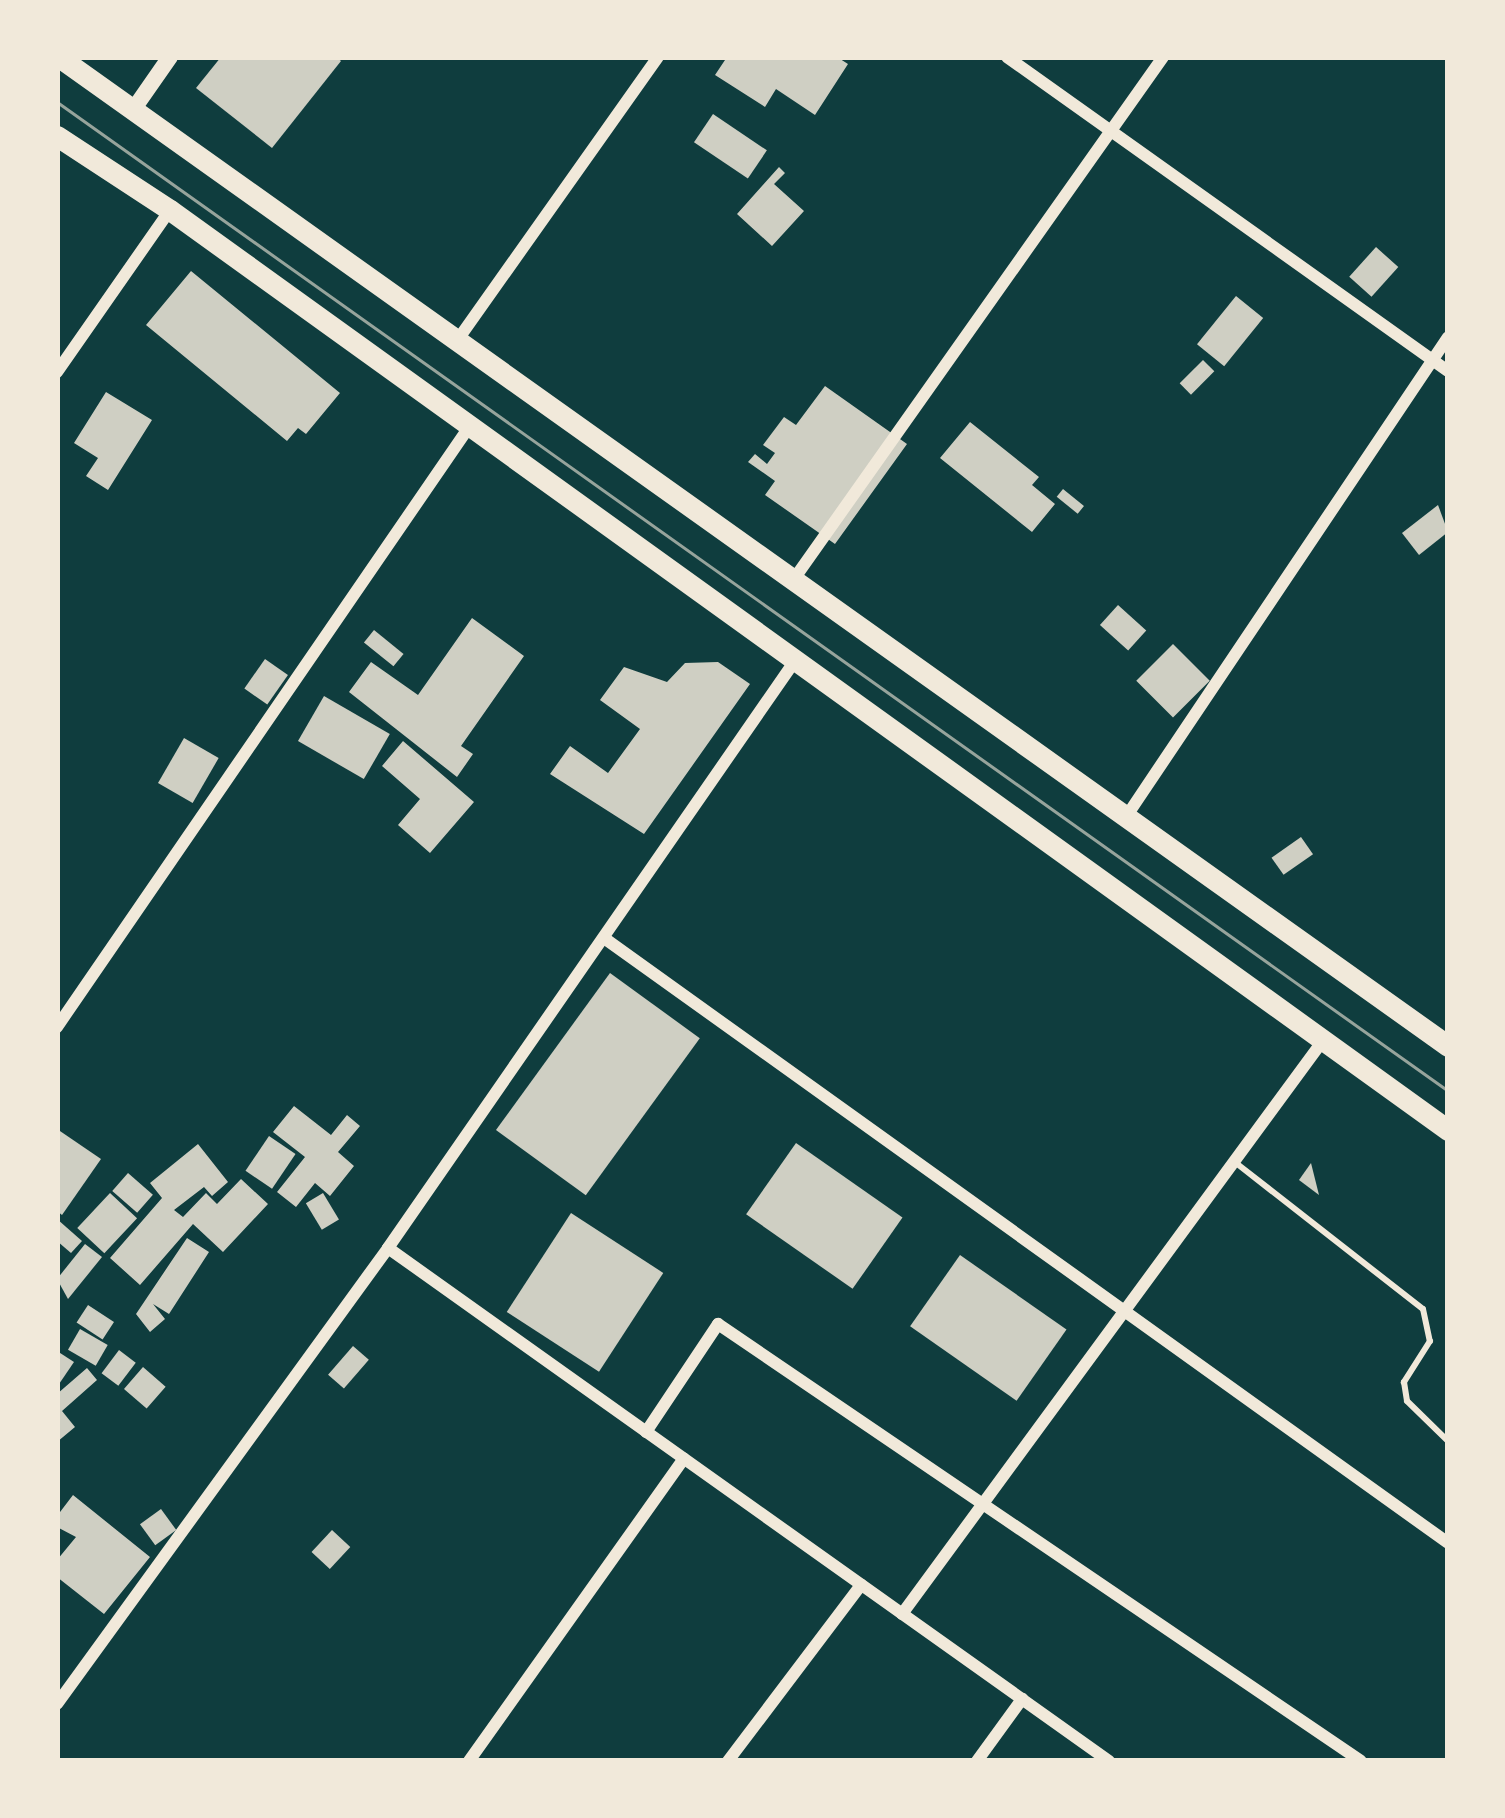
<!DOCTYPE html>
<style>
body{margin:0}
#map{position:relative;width:1505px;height:1818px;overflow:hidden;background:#0f3d3e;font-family:"Times New Roman",serif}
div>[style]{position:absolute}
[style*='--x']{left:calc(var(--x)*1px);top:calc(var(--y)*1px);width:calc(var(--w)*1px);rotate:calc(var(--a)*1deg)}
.building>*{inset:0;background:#cfcfc3;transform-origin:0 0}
.service>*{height:6px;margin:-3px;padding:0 3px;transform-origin:3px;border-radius:3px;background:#f1e9da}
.minor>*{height:12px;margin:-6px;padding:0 6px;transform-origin:6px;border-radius:6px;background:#f1e9da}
.tertiary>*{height:16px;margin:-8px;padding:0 8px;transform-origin:8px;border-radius:8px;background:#f1e9da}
.primary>*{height:21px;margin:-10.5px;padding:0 10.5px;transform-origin:10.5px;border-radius:10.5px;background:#f1e9da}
.tram>*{height:3px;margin:-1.5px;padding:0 1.5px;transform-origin:1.5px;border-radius:1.5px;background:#97a49c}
span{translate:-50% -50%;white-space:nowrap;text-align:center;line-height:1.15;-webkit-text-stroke:9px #f1e9da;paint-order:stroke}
.frame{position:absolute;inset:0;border:60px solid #f1e9da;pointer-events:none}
</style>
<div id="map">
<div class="building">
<div style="clip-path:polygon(221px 57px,336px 57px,341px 61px,272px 148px,196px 88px)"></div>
<div style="clip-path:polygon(727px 57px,837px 57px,848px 64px,815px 115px,776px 89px,765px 107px,715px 75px)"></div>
<div style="left:713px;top:114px;width:65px;height:34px;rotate:34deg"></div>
<div style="clip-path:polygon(779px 167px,785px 173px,774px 184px,804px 211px,772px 246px,737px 214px)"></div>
<div style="left:1376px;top:247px;width:30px;height:40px;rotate:42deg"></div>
<div style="clip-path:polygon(191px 271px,340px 393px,306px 434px,298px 428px,287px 441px,146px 325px)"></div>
<div style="left:1236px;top:296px;width:35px;height:62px;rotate:39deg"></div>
<div style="left:1203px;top:360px;width:16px;height:33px;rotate:45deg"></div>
<div style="clip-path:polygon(825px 386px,907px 444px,835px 544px,765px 495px,775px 481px,748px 462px,755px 454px,767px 464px,775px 453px,763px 445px,784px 417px,796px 425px)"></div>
<div style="clip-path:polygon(106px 392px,152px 420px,108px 490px,86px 476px,98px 458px,74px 443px)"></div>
<div style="clip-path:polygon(970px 422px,1039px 477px,1032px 485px,1055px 504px,1032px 532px,940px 458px)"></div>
<div style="left:1063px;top:489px;width:27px;height:10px;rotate:39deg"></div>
<div style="clip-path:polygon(1438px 505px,1448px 532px,1419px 555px,1402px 533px)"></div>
<div style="left:1118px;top:605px;width:38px;height:27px;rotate:42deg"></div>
<div style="clip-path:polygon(472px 618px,524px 656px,461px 746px,473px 754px,457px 777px,349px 692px,371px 662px,418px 695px)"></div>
<div style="left:374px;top:630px;width:38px;height:16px;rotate:39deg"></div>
<div style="left:1173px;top:644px;width:52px;height:52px;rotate:45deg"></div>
<div style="left:265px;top:659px;width:28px;height:36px;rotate:35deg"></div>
<div style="clip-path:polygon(718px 662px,750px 684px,644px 834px,550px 774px,570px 746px,608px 773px,640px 729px,600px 700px,624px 667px,667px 682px,685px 663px)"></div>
<div style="left:324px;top:696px;width:76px;height:52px;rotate:30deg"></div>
<div style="left:184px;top:738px;width:40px;height:52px;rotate:30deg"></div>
<div style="clip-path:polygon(403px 741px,474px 802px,430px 853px,398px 825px,420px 799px,382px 766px)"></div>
<div style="left:1301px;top:837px;width:21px;height:36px;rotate:55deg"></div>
<div style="left:610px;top:973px;width:111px;height:194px;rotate:36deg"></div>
<div style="clip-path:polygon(294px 1106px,331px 1135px,347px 1115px,360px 1126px,338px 1152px,354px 1166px,330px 1196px,315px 1183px,296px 1207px,277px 1192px,305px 1157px,273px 1132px)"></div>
<div style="clip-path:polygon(57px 1129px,101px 1159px,62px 1215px,57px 1211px)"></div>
<div style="left:269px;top:1136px;width:32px;height:42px;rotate:34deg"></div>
<div style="left:796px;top:1143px;width:130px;height:87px;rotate:35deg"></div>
<div style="clip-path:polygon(198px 1144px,228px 1182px,212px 1196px,204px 1187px,174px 1210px,183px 1217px,206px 1193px,217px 1204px,241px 1179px,268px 1204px,223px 1252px,193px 1224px,140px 1285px,110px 1258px,162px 1198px,150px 1183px)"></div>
<div style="clip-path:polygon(1311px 1163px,1319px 1195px,1299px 1180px)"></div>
<div style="left:128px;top:1173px;width:33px;height:24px;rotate:41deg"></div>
<div style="left:110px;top:1193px;width:37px;height:48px;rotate:43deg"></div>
<div style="left:323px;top:1193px;width:31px;height:20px;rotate:59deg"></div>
<div style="left:571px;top:1213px;width:110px;height:118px;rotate:33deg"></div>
<div style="clip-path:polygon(57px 1219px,82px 1241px,71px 1253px,57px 1241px)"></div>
<div style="clip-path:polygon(187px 1238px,209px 1252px,169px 1314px,153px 1304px,165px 1319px,150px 1332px,136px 1314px)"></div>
<div style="clip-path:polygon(85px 1244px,102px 1257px,68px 1299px,57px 1279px)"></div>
<div style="left:960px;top:1255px;width:130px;height:87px;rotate:35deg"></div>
<div style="left:88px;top:1305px;width:31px;height:21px;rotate:33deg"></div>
<div style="left:80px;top:1329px;width:32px;height:24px;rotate:30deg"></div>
<div style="left:353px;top:1346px;width:21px;height:38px;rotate:41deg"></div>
<div style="left:119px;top:1350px;width:21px;height:29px;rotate:37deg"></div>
<div style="clip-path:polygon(57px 1351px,74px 1362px,57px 1387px)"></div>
<div style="left:143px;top:1367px;width:30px;height:29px;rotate:41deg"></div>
<div style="clip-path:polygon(87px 1368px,97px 1380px,62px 1411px,75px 1427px,57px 1442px,57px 1394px)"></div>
<div style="clip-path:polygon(73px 1495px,150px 1557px,104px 1614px,57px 1577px,57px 1560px,76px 1537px,57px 1527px,57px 1516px)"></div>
<div style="left:161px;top:1509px;width:26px;height:26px;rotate:54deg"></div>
<div style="left:332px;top:1530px;width:25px;height:30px;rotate:43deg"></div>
</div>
<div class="service">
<div style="--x:1236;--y:1163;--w:237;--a:38"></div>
<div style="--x:1423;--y:1309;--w:33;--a:78"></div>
<div style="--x:1430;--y:1341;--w:49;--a:122.4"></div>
<div style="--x:1404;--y:1382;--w:19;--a:81"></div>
<div style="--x:1407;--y:1401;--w:57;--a:44.3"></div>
</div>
<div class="minor">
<div style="--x:1007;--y:57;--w:541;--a:35.45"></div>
<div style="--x:459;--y:338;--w:344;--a:-54.7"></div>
<div style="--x:57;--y:372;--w:198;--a:-55.1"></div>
<div style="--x:794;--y:579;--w:639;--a:-54.74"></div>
<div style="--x:1126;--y:817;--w:578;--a:-56.14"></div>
<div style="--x:604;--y:938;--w:1038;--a:35.63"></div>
<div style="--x:57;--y:1027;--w:728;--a:-55.52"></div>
<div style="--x:388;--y:1248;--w:885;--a:35.43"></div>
<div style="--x:646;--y:1432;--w:130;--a:-56.3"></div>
<div style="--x:718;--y:1324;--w:777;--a:34.2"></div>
<div style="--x:902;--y:1614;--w:713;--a:-53.72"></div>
<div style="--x:57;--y:1704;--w:563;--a:-54.02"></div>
<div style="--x:388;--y:1248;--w:709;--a:-55.28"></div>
<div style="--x:469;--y:1761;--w:371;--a:-54.6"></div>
<div style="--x:728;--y:1761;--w:221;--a:-52.9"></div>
<div style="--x:977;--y:1761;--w:77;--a:-54"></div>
</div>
<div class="tertiary">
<div style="--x:133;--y:110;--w:65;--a:-55.1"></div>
</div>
<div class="primary">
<div style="--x:59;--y:57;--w:1705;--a:35.45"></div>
<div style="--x:57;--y:136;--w:135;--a:33.2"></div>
<div style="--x:170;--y:210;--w:1575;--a:35.75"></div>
</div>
<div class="tram">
<div style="--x:57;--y:102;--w:1707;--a:35.41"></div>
</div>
<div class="frame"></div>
</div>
